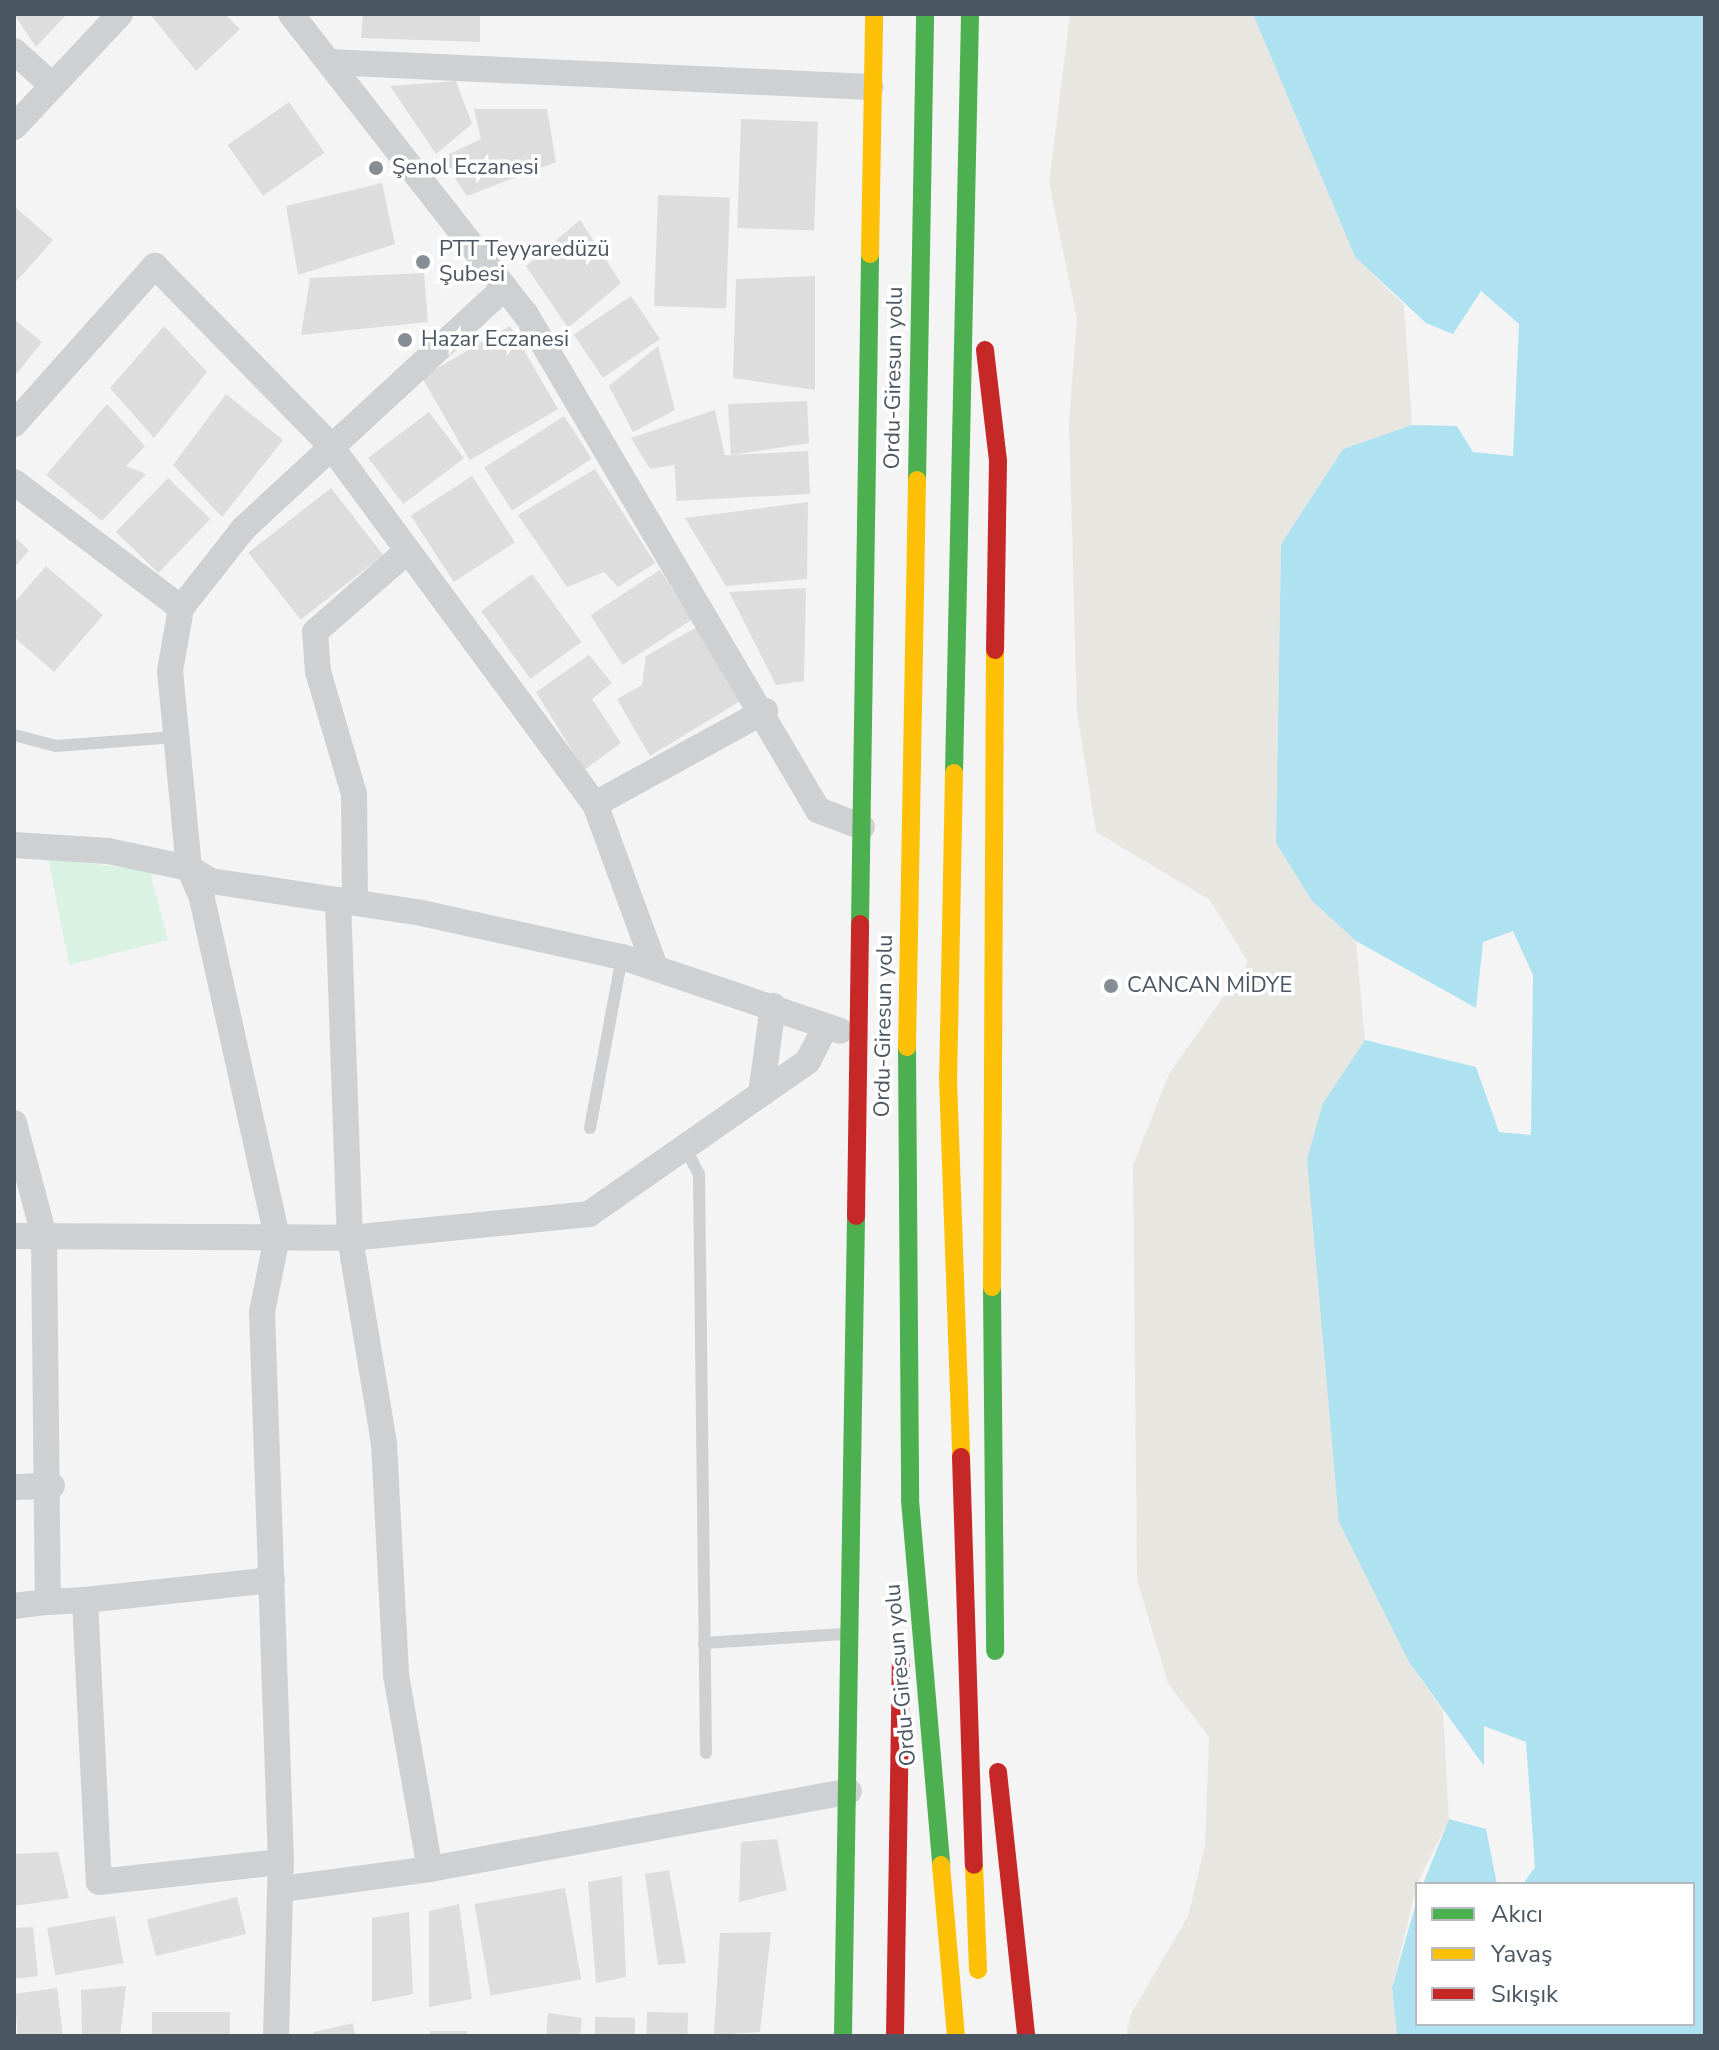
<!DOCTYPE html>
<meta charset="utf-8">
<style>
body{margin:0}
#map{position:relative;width:1719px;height:2050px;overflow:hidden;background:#f4f4f4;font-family:"Nunito Sans",sans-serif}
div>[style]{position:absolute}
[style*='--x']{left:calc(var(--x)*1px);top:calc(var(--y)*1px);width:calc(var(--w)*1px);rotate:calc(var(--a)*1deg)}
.green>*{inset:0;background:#d9f2e3}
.sand>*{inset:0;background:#e7e6e1}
.water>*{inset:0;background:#aee2f0}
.building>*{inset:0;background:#ddddde;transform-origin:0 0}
.lane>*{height:12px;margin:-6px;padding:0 6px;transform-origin:6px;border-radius:6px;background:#ced0d2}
.street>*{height:26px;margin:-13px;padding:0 13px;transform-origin:13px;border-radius:13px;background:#ced0d2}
.fast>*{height:18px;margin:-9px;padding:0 9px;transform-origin:9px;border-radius:9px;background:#4caf50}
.slow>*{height:18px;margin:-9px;padding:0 9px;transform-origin:9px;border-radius:9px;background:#ffc107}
.jam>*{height:18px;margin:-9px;padding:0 9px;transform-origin:9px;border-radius:9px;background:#c62828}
.dots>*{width:22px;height:22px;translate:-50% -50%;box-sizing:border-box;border:4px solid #fff;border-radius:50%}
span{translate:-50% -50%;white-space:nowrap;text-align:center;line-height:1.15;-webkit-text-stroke:7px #fff;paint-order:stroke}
.poi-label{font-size:22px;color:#4a5661}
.left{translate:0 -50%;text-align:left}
.street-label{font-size:22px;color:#4a5661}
.frame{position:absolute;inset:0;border:16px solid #4a5661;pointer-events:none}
.legend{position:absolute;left:1415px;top:1882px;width:280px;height:144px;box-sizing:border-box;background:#fff;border:2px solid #b7bbc0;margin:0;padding:10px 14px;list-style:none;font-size:24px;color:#4a5661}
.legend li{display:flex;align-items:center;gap:16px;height:40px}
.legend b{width:40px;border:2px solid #b7bbc0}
</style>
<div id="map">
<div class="green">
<div style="clip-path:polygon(48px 857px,150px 872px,168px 940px,69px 965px)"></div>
</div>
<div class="sand">
<div style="clip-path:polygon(1070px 14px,1253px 14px,1355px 257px,1404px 305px,1412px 425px,1343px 449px,1281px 544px,1276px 843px,1312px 901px,1356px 941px,1365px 1040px,1323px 1103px,1409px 1662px,1443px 1711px,1449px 1819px,1417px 1884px,1392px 1988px,1397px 2036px,1126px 2036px,1131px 2014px,1188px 1916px,1205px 1845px,1209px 1737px,1168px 1683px,1137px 1580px,1133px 1165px,1169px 1074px,1248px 962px,1210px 900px,1096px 832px,1077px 712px,1069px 422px,1077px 319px,1049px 183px)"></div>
</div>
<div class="water">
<div style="clip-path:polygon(1253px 14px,1705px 14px,1705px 2036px,1397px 2036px,1392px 1988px,1417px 1899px,1417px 2024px,1693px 2024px,1693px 1884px,1523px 1884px,1535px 1867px,1526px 1742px,1484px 1726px,1484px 1766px,1409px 1662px,1339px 1522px,1307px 1159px,1323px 1103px,1365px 1040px,1476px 1067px,1499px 1132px,1531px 1135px,1533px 975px,1513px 931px,1483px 942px,1476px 1008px,1356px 941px,1312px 901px,1276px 843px,1281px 544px,1343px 449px,1412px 425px,1457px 426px,1473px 452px,1513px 456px,1519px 324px,1481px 291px,1453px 334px,1426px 323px,1355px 257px)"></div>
<div style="clip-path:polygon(1449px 1819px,1486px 1829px,1497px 1884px,1423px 1884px)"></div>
</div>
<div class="building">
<div style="clip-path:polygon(14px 14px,67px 14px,36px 47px)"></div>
<div style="clip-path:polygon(150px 14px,225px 14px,240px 29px,196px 71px)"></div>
<div style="clip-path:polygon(363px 14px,480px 14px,480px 42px,361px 38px)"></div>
<div style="clip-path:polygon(456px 81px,472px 124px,436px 154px,390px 86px)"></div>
<div style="left:289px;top:102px;width:62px;height:75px;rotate:55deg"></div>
<div style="clip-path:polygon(474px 109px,547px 109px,556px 162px,467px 196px,441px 158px,481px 139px)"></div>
<div style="left:741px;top:119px;width:77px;height:109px;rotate:2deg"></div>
<div style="clip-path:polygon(382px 183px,395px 244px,298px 275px,286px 206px)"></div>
<div style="left:658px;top:195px;width:72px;height:111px;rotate:2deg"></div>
<div style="clip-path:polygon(14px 206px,53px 240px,14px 284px)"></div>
<div style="clip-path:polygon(580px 220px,621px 283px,568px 328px,526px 266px)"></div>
<div style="clip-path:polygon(424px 273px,428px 322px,301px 335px,310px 278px)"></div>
<div style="clip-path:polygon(815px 276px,815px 390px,733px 378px,736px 279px)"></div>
<div style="left:631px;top:296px;width:52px;height:69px;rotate:56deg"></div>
<div style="clip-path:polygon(14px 319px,42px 342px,14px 377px)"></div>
<div style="clip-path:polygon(164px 326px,207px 372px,154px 438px,110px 388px)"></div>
<div style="left:510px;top:326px;width:96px;height:102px;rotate:60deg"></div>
<div style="clip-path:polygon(658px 346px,675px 410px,633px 432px,609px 386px)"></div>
<div style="clip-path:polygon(226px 394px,283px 440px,222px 517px,173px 465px)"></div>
<div style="clip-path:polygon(807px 401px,809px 443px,731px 455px,728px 404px)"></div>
<div style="clip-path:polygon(107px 404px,145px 446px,126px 466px,146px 474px,102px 521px,46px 475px)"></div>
<div style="clip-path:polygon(715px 410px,725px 456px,650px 469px,631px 438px)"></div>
<div style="left:429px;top:412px;width:58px;height:76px;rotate:53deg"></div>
<div style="left:564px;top:416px;width:51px;height:95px;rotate:57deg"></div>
<div style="left:808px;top:451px;width:43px;height:134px;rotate:87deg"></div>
<div style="clip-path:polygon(595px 469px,655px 563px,618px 587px,604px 572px,567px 587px,518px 515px)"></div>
<div style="left:472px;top:476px;width:79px;height:73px;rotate:57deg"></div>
<div style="left:168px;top:478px;width:59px;height:75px;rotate:44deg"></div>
<div style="left:331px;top:488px;width:85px;height:105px;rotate:52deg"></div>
<div style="clip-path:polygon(808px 502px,807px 579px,726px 586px,685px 518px)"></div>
<div style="clip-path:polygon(14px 537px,29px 550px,14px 568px)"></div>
<div style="clip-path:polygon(46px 566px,103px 615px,54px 672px,14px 637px,14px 603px)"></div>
<div style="left:660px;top:570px;width:59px;height:83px;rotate:57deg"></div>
<div style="left:532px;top:574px;width:84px;height:63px;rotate:54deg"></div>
<div style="clip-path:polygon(806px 588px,804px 681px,776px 685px,729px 592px)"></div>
<div style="clip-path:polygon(697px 627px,742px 700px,650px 756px,617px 699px,642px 685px,646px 656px)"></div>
<div style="clip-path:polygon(589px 655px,612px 683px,592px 699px,621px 743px,584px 770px,536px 692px)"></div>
<div style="clip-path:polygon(777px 1839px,787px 1890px,739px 1902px,741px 1842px)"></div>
<div style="clip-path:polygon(58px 1852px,69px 1898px,14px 1906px,14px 1854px)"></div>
<div style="clip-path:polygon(669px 1870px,686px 1963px,658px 1965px,645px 1874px)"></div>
<div style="clip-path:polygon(622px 1876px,626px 1977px,596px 1983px,588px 1882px)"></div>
<div style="left:565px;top:1888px;width:93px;height:92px;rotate:80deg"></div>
<div style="left:237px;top:1897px;width:38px;height:93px;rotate:76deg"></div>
<div style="clip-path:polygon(459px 1904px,472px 1999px,429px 2007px,429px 1911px)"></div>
<div style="clip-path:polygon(409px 1912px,413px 1994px,372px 2002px,372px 1918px)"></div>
<div style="left:115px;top:1916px;width:48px;height:69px;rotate:80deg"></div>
<div style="clip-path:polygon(33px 1927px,38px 1976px,14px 1979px,14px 1928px)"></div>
<div style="clip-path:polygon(771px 1932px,760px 2032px,714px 2035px,720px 1933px)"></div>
<div style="clip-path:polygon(126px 1986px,120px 2036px,82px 2036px,81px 1990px)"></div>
<div style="clip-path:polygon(57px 1988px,63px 2036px,18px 2036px,14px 1994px)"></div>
<div style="left:152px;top:2012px;width:78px;height:24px"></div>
<div style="left:647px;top:2012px;width:41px;height:24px;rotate:1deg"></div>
<div style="clip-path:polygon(548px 2013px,582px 2018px,580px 2036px,546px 2036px)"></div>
<div style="left:595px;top:2017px;width:40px;height:19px;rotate:1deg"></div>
<div style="clip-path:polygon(353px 2023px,355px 2036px,313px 2036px,314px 2032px)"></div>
<div style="left:430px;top:2031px;width:37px;height:5px"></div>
</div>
<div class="lane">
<div style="--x:14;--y:735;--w:43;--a:14.7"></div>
<div style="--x:56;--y:746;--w:120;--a:-4.3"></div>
<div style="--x:590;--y:1128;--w:174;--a:-79.4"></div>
<div style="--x:685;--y:1147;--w:30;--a:63"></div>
<div style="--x:699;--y:1174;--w:579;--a:89.31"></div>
<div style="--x:704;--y:1643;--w:140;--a:-3.7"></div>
</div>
<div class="street">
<div style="--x:291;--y:14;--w:380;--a:52"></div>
<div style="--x:525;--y:313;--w:577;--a:59.48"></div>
<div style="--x:818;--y:810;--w:47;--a:21.1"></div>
<div style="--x:14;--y:51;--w:52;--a:41.9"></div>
<div style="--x:329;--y:62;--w:542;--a:2.65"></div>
<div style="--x:14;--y:127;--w:155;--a:-46.8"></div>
<div style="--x:14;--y:424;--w:212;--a:-48.3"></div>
<div style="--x:155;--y:266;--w:250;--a:45.6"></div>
<div style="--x:330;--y:445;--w:446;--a:53.6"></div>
<div style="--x:595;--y:804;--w:171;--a:69.8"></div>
<div style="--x:14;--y:482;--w:209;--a:37"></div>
<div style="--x:595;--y:804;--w:194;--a:-28.7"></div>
<div style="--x:14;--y:845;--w:94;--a:3.7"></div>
<div style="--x:108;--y:851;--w:83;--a:11.9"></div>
<div style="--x:189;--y:868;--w:26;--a:31"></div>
<div style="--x:211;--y:881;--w:208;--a:8.6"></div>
<div style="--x:417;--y:912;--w:210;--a:12.4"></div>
<div style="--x:622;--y:957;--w:230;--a:18.7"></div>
<div style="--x:338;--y:900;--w:338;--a:88"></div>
<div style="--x:350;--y:1238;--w:209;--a:80.6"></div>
<div style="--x:384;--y:1444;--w:231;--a:87"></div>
<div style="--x:396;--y:1675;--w:197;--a:80.1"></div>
<div style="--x:355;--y:902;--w:108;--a:-90.5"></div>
<div style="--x:354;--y:794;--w:127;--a:-106.4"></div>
<div style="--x:318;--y:672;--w:40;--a:-94.3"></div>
<div style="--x:315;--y:632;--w:121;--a:-41.3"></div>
<div style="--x:761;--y:1094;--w:89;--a:-82.2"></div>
<div style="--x:14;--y:1123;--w:117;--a:75.1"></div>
<div style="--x:44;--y:1236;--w:366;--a:89.4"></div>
<div style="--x:48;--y:1602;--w:37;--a:-3"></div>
<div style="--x:85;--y:1600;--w:282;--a:87.2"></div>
<div style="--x:99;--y:1882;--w:183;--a:-6.3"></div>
<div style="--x:14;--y:1236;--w:336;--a:0.3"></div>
<div style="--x:350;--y:1238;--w:240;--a:-5.7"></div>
<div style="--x:589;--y:1214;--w:267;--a:-34.9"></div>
<div style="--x:808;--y:1061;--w:34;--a:-63"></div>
<div style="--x:14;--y:1487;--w:38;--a:-2"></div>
<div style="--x:85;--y:1600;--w:188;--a:-6.1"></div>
<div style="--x:14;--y:1606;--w:34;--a:-7"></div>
<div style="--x:282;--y:1889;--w:149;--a:-7.7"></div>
<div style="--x:430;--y:1869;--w:426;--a:-10.5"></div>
<div style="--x:276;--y:2036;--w:174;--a:-88.4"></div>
<div style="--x:281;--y:1862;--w:550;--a:-91.98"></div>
<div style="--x:262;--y:1312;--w:76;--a:-78.7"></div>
<div style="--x:277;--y:1237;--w:347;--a:-102.5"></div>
<div style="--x:202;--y:898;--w:33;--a:-113"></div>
<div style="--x:189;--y:868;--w:198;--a:-95.5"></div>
<div style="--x:170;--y:671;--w:64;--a:-80.1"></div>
<div style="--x:181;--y:608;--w:102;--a:-51.8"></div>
<div style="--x:244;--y:528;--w:355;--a:-42.7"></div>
</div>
<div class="fast">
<div style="--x:917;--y:480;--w:466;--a:-89"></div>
<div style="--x:954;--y:773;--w:759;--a:-88.79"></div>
<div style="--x:860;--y:924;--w:670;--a:-89.14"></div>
<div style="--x:907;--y:1047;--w:453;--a:89.6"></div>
<div style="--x:910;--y:1500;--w:366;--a:85.1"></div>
<div style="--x:992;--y:1287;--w:364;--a:89.5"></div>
<div style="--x:843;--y:2036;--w:820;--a:-89.09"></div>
</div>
<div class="slow">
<div style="--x:870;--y:254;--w:240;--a:-89"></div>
<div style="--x:954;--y:773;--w:305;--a:91.1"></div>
<div style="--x:948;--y:1078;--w:379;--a:88"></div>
<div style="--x:907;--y:1047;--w:567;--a:-88.99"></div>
<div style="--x:992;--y:1287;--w:637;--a:-89.73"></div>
<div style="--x:941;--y:1865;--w:172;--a:85"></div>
<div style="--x:974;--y:1865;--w:105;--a:87.8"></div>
</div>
<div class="jam">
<div style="--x:985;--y:350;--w:112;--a:83.3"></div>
<div style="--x:998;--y:461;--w:189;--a:90.9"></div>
<div style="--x:856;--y:1216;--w:292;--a:-89.2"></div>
<div style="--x:961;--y:1457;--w:408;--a:88.2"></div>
<div style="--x:998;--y:1772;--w:265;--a:83.9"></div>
<div style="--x:895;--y:2036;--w:374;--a:-89.1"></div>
</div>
<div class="dots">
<div style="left:376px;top:168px;background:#868d94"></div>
<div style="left:423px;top:262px;background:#868d94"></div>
<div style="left:405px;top:340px;background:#868d94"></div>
<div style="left:1111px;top:986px;background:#868d94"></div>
</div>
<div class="poi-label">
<span class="left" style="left:392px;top:168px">Şenol Eczanesi</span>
<span class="left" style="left:439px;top:262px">PTT Teyyaredüzü<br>Şubesi</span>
<span class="left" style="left:421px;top:340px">Hazar Eczanesi</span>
<span class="left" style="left:1127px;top:986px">CANCAN MİDYE</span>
</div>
<div class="street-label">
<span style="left:894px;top:378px;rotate:-89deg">Ordu-Giresun yolu</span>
<span style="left:884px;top:1026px;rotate:-89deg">Ordu-Giresun yolu</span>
<span style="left:901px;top:1675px;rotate:-95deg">Ordu-Giresun yolu</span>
</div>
<div class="frame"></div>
<ul class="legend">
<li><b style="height:10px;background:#4caf50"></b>Akıcı</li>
<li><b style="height:10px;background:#ffc107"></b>Yavaş</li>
<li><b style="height:10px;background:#c62828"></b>Sıkışık</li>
</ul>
</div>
